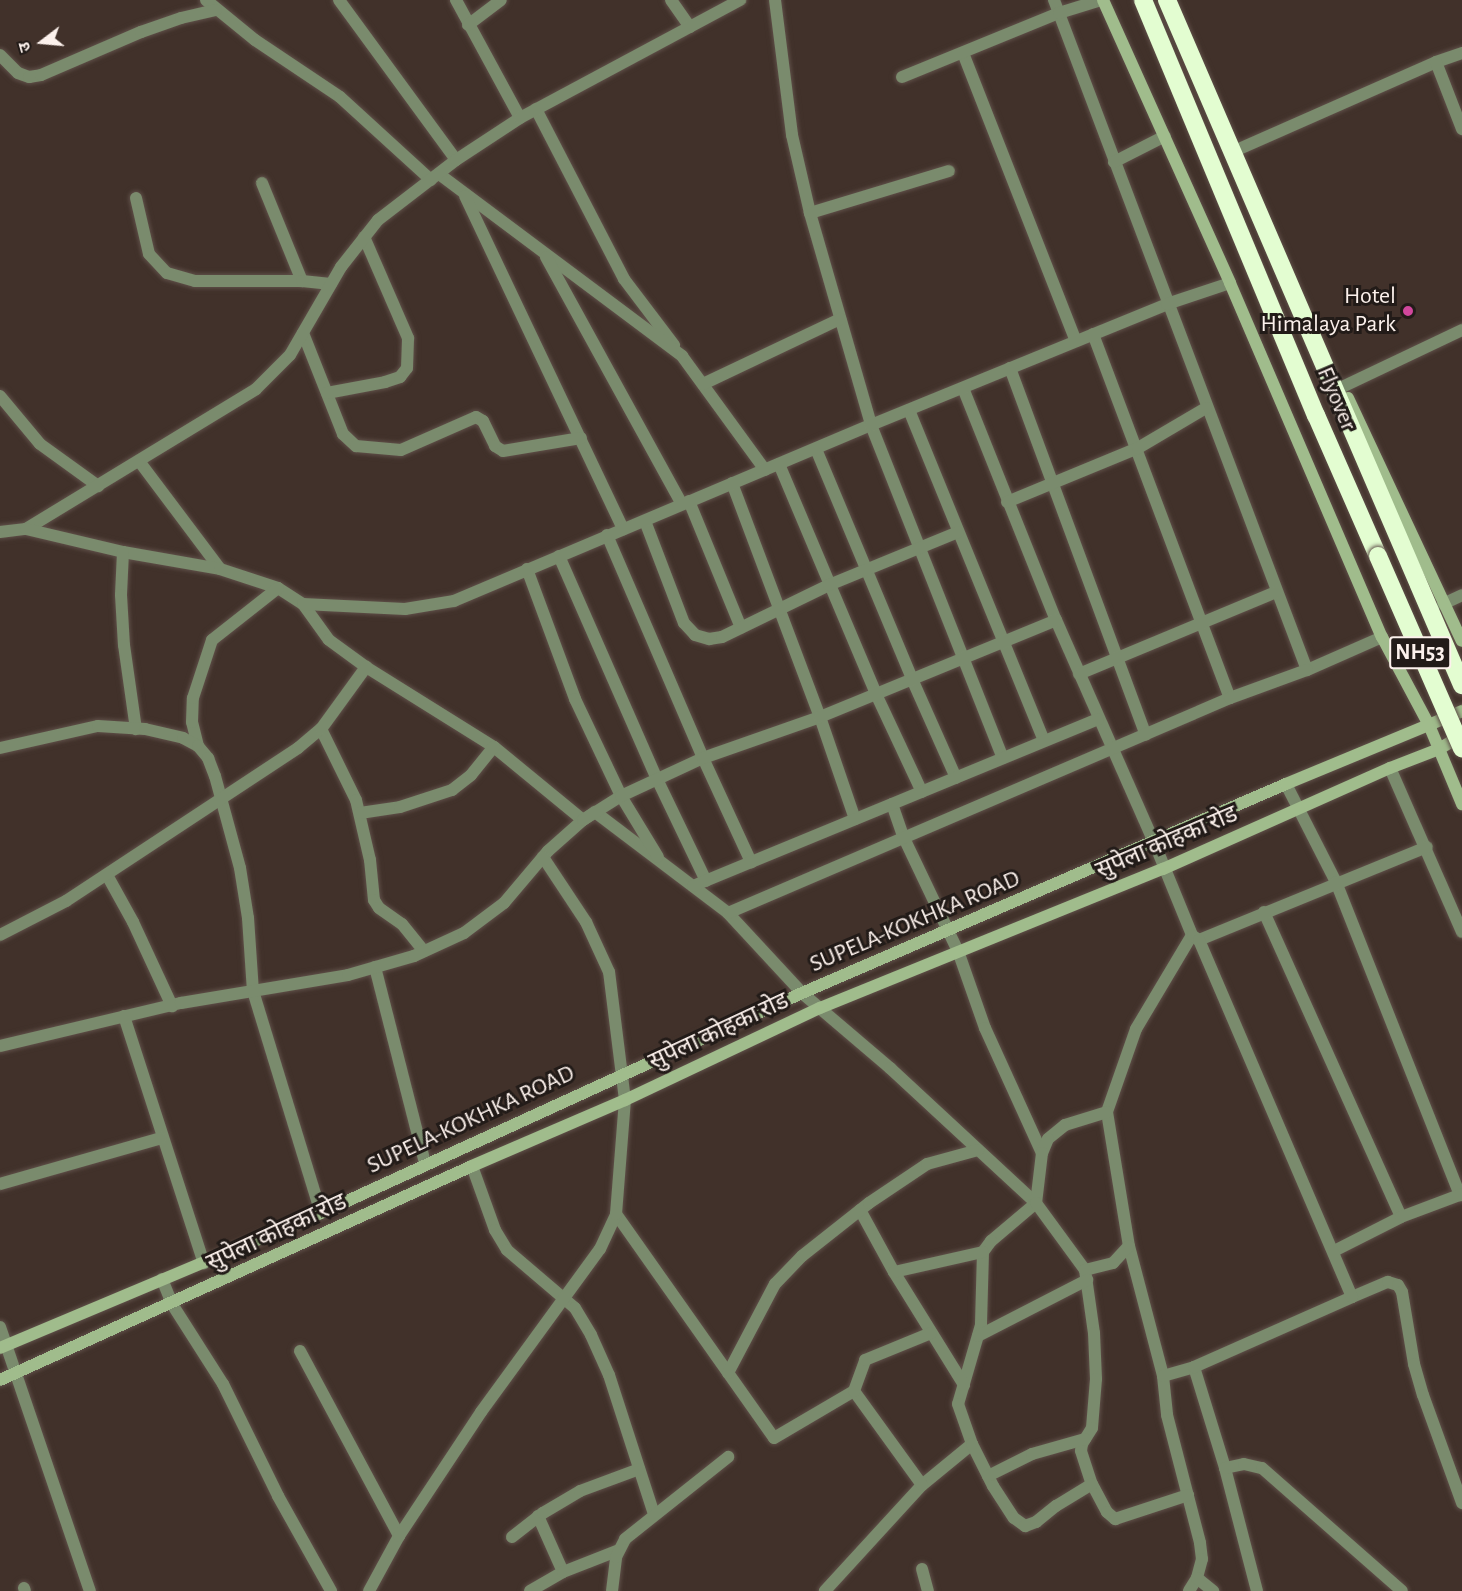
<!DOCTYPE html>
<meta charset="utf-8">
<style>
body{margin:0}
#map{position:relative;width:1462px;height:1591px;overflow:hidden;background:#41312a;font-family:"Alegreya Sans","Noto Sans Devanagari",sans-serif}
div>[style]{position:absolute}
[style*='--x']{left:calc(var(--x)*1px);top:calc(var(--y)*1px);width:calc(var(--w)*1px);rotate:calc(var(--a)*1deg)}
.roads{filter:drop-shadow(0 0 2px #5f5049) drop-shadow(0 0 2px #5f5049)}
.street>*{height:12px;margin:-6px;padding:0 6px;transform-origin:6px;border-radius:6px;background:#7a8b6d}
.secondary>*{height:12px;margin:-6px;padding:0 6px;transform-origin:6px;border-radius:6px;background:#a0bc8c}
.highway>*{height:18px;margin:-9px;padding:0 9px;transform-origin:9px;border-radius:9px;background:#e3fdd1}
.bridges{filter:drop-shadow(0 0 2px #5f5049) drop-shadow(0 0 2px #5f5049)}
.highway-bridge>*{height:18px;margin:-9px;padding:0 9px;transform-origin:9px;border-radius:9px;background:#e3fdd1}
.dots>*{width:16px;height:16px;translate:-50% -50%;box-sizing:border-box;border:3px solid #221b18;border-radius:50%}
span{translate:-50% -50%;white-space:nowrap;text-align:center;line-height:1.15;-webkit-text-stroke:6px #221b18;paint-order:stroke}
.shield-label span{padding:2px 4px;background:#221b18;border:2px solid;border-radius:4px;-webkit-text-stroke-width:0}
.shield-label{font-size:22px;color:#fcf1ec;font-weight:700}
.poi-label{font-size:24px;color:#fcf1ec}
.right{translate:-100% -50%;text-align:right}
.street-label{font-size:24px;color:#fcf1ec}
.north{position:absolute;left:12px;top:12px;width:60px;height:60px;-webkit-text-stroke:4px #221b18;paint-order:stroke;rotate:254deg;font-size:16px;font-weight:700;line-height:24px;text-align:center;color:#fcf1ec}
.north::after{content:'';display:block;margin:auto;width:21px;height:27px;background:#fcf1ec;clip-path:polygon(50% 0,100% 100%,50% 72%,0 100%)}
</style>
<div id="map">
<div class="roads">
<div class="street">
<div style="--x:206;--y:0;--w:63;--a:39.2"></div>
<div style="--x:255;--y:40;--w:102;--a:33.8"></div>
<div style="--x:340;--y:97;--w:123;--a:42.4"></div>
<div style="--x:339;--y:0;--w:198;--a:53.8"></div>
<div style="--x:456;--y:0;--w:134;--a:61.5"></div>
<div style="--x:671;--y:0;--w:33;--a:55"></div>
<div style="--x:775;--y:0;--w:136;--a:82.8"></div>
<div style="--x:792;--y:135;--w:80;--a:77"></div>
<div style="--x:810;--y:213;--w:221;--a:73.9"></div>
<div style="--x:871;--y:425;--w:358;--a:68.4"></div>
<div style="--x:1054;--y:0;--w:716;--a:69.31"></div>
<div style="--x:1307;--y:670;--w:82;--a:-23.7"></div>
<div style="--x:468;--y:25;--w:41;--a:-37.1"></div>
<div style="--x:963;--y:53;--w:309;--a:68.6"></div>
<div style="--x:0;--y:55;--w:25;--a:45"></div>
<div style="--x:18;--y:73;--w:12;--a:20"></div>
<div style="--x:29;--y:77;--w:12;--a:-9"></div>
<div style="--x:41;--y:75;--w:109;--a:-23.3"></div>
<div style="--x:141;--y:32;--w:42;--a:-19.3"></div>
<div style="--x:181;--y:18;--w:36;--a:-13"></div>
<div style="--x:1436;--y:62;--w:28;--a:-19"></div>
<div style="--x:902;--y:77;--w:170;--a:-22.2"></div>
<div style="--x:1059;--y:13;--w:44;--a:-17.2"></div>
<div style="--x:536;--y:109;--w:191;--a:62.6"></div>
<div style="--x:624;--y:279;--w:83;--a:52.9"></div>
<div style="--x:1239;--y:149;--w:215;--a:-23.8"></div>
<div style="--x:1436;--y:62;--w:72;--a:68.8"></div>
<div style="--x:1114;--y:162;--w:57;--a:-27"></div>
<div style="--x:439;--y:174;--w:304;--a:36.8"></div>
<div style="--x:682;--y:356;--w:141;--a:53.9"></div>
<div style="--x:262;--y:183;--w:106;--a:67.8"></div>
<div style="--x:465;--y:196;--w:369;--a:64.6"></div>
<div style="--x:136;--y:198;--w:57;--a:76.9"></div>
<div style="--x:149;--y:254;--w:26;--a:47"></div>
<div style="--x:167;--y:273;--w:29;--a:16"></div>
<div style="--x:195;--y:281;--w:107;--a:0"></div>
<div style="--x:302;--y:281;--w:29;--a:6"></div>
<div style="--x:810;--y:213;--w:145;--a:-16.8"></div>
<div style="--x:546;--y:257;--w:282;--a:61.2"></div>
<div style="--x:303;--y:333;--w:109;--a:68.4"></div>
<div style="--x:343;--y:434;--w:18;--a:43"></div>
<div style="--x:356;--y:446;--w:45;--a:5.1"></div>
<div style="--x:401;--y:450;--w:82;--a:-23.7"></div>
<div style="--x:476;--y:417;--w:8;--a:30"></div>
<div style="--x:483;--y:421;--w:28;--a:64"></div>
<div style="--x:495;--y:446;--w:9;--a:32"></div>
<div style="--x:503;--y:451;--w:79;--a:-9.5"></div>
<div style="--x:1093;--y:334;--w:389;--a:69.4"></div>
<div style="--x:1010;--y:368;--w:391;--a:69.7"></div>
<div style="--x:703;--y:384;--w:152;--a:-25.4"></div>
<div style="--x:1342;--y:387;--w:133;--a:-25.4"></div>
<div style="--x:963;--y:388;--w:250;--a:68.2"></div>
<div style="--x:1056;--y:620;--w:243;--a:66.2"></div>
<div style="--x:1154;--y:842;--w:100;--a:67.8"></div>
<div style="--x:1192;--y:935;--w:109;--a:120.8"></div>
<div style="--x:1136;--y:1029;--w:88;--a:109.3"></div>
<div style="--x:1107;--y:1112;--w:136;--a:80.7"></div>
<div style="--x:1129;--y:1246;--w:134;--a:75.3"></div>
<div style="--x:1163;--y:1376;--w:39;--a:84"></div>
<div style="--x:1167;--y:1415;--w:132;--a:75.5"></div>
<div style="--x:1200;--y:1543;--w:16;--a:83"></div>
<div style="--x:1202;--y:1559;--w:20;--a:105"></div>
<div style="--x:1197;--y:1578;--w:15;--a:122"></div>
<div style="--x:327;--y:393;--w:59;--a:-10.7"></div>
<div style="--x:385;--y:382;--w:16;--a:-18"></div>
<div style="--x:400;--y:377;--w:11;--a:-52"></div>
<div style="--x:407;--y:368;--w:30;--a:-88"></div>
<div style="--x:408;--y:338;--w:110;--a:-113.5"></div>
<div style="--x:0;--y:396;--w:62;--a:50.2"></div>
<div style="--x:40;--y:444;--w:72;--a:35.9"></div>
<div style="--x:909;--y:410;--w:357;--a:67.8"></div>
<div style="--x:816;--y:449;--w:249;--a:67.3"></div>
<div style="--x:912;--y:679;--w:108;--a:66"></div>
<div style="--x:139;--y:461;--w:135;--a:53.1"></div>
<div style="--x:779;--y:464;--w:250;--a:67.1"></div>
<div style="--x:876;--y:694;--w:108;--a:64.9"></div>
<div style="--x:732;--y:483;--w:250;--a:69.4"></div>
<div style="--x:820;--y:717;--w:108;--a:71.1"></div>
<div style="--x:689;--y:501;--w:137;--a:67.7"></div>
<div style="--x:1007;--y:502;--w:142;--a:-22.4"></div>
<div style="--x:1138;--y:448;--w:79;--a:-30.5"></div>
<div style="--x:645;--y:521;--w:109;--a:69.1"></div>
<div style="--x:684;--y:623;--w:16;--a:47"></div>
<div style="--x:695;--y:635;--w:15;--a:16"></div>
<div style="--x:709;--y:639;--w:13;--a:-9"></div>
<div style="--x:722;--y:637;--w:119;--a:-25.9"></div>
<div style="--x:829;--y:585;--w:139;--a:-22.3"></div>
<div style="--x:26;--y:529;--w:269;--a:-31.3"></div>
<div style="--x:256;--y:389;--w:48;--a:-45"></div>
<div style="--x:290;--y:355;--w:102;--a:-59.9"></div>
<div style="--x:341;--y:267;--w:60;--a:-51.8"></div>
<div style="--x:378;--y:220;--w:98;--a:-37.6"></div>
<div style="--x:456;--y:160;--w:77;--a:-33.3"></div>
<div style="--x:520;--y:118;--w:250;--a:-28.2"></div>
<div style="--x:0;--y:532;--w:26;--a:-7"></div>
<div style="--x:26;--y:529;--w:100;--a:13.3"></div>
<div style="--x:123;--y:552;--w:98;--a:9.9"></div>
<div style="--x:220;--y:569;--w:61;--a:18.1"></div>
<div style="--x:278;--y:588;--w:30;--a:33"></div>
<div style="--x:303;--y:604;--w:44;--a:54.2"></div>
<div style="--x:329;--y:640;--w:46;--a:36.1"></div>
<div style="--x:366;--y:667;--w:151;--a:32"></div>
<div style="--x:494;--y:747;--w:115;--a:39.4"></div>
<div style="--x:583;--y:820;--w:14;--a:-34"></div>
<div style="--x:595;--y:812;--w:167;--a:37.2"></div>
<div style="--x:728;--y:913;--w:109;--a:47.2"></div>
<div style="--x:802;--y:993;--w:116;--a:40.4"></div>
<div style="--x:890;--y:1068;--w:199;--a:42.8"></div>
<div style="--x:1036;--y:1203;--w:59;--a:139.8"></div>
<div style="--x:991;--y:1241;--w:14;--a:126"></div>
<div style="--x:983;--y:1252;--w:73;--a:91.6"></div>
<div style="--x:981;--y:1325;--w:82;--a:106.2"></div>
<div style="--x:958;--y:1404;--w:42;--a:70.7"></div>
<div style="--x:972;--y:1444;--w:65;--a:140.6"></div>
<div style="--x:922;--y:1485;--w:144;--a:132.5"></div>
<div style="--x:607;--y:535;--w:243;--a:66.7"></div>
<div style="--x:703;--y:758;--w:115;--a:65.2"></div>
<div style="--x:123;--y:552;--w:43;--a:92.7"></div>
<div style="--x:121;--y:595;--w:50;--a:86.6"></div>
<div style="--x:124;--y:645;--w:85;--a:81.9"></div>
<div style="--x:559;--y:556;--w:244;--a:66.3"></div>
<div style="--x:657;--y:779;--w:113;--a:64.3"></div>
<div style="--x:527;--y:569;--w:139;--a:69.7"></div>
<div style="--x:575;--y:699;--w:107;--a:64.6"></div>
<div style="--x:621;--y:796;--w:71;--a:58.8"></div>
<div style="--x:303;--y:604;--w:102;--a:2.8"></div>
<div style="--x:405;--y:609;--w:50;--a:-9.3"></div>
<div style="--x:454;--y:601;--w:453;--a:-22.9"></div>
<div style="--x:871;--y:425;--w:320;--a:-22.2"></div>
<div style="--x:1167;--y:304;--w:66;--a:-18.4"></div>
<div style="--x:1443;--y:604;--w:21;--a:-25"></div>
<div style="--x:1079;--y:674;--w:213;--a:-22.6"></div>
<div style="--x:321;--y:729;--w:79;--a:63.8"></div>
<div style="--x:356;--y:800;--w:62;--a:76.9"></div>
<div style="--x:370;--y:860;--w:40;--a:84.3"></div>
<div style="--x:374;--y:900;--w:9;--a:58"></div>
<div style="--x:379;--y:908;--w:28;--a:35"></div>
<div style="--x:402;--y:924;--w:35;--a:51"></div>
<div style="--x:198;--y:746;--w:25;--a:-104"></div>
<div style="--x:192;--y:722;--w:24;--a:-88"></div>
<div style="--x:193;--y:698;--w:61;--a:-71.9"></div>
<div style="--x:212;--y:640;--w:84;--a:-38.2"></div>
<div style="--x:0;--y:748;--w:100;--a:-12.7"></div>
<div style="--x:98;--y:726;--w:47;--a:3.7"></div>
<div style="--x:145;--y:729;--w:39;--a:13"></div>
<div style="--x:183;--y:738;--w:17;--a:28"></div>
<div style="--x:198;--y:746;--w:16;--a:50"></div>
<div style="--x:208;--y:758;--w:19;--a:69"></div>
<div style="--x:215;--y:776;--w:95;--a:74.8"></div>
<div style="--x:240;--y:868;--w:51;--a:80.9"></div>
<div style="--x:248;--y:918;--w:73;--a:86.1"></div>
<div style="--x:253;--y:991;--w:232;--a:73"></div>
<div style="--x:1390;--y:768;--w:179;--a:66.3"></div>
<div style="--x:1286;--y:784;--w:110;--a:63"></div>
<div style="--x:1336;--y:882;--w:337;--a:68.4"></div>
<div style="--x:892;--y:804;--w:36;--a:71"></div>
<div style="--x:904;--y:838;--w:125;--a:64.5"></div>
<div style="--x:958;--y:951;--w:82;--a:70.7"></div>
<div style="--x:985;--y:1028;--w:137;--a:65.5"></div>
<div style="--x:360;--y:813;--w:40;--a:-8.5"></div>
<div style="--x:400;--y:807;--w:55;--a:-18.1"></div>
<div style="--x:452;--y:790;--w:24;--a:-38"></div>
<div style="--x:471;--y:775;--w:36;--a:-51"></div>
<div style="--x:107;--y:875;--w:54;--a:61"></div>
<div style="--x:133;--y:922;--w:93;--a:65.1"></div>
<div style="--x:693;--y:886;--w:438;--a:-22.4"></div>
<div style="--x:1264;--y:912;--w:334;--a:65.8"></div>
<div style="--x:728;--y:913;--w:546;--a:-23.18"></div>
<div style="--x:1230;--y:698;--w:82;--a:-20"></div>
<div style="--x:0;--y:935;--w:74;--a:-27.3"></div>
<div style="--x:66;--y:901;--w:278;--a:-33.4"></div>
<div style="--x:298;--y:748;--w:30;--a:-40"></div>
<div style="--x:321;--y:729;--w:77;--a:-54"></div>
<div style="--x:1193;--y:936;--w:7;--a:34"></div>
<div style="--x:1199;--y:940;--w:246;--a:-22.2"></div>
<div style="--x:375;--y:967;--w:202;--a:75.7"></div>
<div style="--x:124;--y:1016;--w:260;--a:72.1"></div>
<div style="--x:0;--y:1046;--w:186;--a:-13.4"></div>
<div style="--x:181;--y:1003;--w:169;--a:-9.5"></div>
<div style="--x:348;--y:975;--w:69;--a:-16.1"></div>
<div style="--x:414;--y:956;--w:55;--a:-24.7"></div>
<div style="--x:464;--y:933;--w:50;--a:-36.9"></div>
<div style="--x:504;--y:903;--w:68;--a:-49.8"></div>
<div style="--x:548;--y:851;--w:47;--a:-41.5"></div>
<div style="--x:583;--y:820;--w:45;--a:-32.3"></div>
<div style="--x:621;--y:796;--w:90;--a:-24.9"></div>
<div style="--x:703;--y:758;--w:124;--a:-19.3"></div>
<div style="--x:820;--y:717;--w:255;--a:-22.3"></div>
<div style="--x:1107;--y:1112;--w:44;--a:162.8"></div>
<div style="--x:1065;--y:1125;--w:22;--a:141"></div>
<div style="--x:1048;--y:1139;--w:15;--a:113"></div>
<div style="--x:1042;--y:1153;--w:50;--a:96.8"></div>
<div style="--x:1036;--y:1203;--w:83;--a:53.8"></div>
<div style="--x:1085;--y:1270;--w:29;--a:-14"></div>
<div style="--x:1113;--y:1263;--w:23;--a:-47"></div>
<div style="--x:472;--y:1166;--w:68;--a:70.2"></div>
<div style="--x:495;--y:1230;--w:23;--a:59"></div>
<div style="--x:507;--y:1250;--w:89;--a:40.5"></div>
<div style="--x:575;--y:1308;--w:31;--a:59"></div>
<div style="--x:591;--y:1335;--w:44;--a:65.8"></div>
<div style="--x:609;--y:1375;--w:146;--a:72.1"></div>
<div style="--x:0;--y:1184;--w:167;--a:-15.9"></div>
<div style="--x:860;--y:1210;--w:71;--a:61.3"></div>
<div style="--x:894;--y:1272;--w:133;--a:58.2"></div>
<div style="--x:616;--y:1214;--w:274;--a:54.8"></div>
<div style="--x:774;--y:1438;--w:93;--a:-30.4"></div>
<div style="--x:854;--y:1391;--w:116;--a:54.1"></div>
<div style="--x:1334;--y:1251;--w:75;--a:-26.9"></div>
<div style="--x:1401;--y:1217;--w:65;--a:-20.7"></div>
<div style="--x:1085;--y:1270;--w:64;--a:81.9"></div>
<div style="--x:1094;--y:1333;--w:46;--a:87.5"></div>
<div style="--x:1096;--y:1379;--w:49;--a:94.7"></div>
<div style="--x:1092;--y:1428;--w:19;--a:122"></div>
<div style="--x:1082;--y:1444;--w:7;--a:98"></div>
<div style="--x:1081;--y:1451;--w:35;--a:72"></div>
<div style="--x:1092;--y:1484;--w:32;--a:62"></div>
<div style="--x:1107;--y:1512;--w:11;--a:41"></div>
<div style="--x:1115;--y:1519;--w:77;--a:-18.2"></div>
<div style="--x:894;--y:1272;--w:91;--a:-12.7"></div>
<div style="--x:162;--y:1279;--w:27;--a:68"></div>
<div style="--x:172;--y:1304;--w:95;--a:57.5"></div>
<div style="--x:223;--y:1384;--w:125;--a:63.8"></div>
<div style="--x:278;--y:1496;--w:109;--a:60.8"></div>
<div style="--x:1352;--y:1297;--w:39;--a:-23"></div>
<div style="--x:1388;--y:1282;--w:10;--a:17"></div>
<div style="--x:1398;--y:1285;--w:8;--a:60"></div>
<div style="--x:1402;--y:1292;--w:73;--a:80.5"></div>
<div style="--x:1414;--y:1364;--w:32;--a:74"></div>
<div style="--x:1423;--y:1395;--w:115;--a:70.1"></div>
<div style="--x:0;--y:1327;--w:279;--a:71.2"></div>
<div style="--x:978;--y:1336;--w:123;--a:-27.2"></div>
<div style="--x:300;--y:1351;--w:210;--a:61.8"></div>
<div style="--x:1194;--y:1367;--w:106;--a:72.9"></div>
<div style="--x:1225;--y:1468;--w:127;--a:75.4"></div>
<div style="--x:728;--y:1373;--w:101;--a:-62.2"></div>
<div style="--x:775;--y:1284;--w:39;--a:-46"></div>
<div style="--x:802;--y:1256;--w:85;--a:-38.3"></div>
<div style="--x:869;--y:1203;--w:70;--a:-33.9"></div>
<div style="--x:927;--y:1164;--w:53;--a:-15.4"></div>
<div style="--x:1163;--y:1376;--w:32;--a:-16"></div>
<div style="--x:1194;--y:1367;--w:173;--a:-23.9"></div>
<div style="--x:1352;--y:1297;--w:388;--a:-113.2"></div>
<div style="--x:854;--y:1391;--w:33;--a:-70"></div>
<div style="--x:865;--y:1360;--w:71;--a:-22.2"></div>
<div style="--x:972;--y:1444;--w:47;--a:63.4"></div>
<div style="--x:993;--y:1486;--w:38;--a:57"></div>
<div style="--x:1014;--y:1518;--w:14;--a:36"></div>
<div style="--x:1025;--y:1526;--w:12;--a:-20"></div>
<div style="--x:1036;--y:1522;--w:26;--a:-39"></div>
<div style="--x:1056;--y:1506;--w:42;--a:-31.4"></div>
<div style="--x:1225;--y:1468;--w:19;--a:-12"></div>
<div style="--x:1244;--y:1464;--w:18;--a:13"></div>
<div style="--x:1262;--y:1468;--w:186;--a:41.3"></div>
<div style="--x:988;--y:1476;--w:49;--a:-26.6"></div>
<div style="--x:1032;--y:1454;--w:55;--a:-15.8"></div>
<div style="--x:538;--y:1516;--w:61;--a:65.9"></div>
<div style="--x:512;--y:1537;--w:39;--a:-38"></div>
<div style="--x:543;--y:1513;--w:43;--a:-30.7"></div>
<div style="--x:580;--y:1491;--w:63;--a:-20.4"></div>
<div style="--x:922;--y:1569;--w:23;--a:75"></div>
<div style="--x:1197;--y:1578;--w:21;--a:39"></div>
<div style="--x:24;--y:1588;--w:3;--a:72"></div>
<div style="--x:369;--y:1591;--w:63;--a:-61.4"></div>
<div style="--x:399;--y:1536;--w:149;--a:-56.5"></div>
<div style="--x:481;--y:1412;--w:202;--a:-53.9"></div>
<div style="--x:600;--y:1249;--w:38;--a:-65"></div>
<div style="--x:616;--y:1214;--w:114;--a:-85.5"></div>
<div style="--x:625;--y:1100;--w:129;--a:-97.1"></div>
<div style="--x:609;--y:972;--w:55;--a:-114.7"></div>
<div style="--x:586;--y:922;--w:78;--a:-123.5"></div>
<div style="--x:530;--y:1591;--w:38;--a:-30"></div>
<div style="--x:563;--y:1572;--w:60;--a:-21.4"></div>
<div style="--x:612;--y:1591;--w:34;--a:-83"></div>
<div style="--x:616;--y:1557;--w:20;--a:-63"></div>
<div style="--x:625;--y:1539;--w:132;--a:-38.5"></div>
</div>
<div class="secondary">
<div style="--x:1103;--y:0;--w:310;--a:65.8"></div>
<div style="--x:1230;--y:283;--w:385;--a:66.8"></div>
<div style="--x:1382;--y:637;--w:100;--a:61.9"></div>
<div style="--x:1429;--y:725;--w:86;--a:67.3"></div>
<div style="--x:1348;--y:398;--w:268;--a:64.9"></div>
<div style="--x:0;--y:1348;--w:348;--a:-22.8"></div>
<div style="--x:321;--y:1213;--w:529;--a:-24.58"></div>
<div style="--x:802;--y:993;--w:527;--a:-23.36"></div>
<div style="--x:1286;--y:784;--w:191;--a:-22.5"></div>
<div style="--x:0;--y:1380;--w:518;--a:-24.39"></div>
<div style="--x:472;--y:1166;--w:167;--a:-23.3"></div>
<div style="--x:625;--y:1100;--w:216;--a:-25.3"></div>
<div style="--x:820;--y:1008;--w:370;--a:-22.1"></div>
<div style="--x:1163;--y:869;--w:248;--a:-24"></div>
<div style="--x:1390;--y:768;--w:53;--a:-21.2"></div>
<div style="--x:1439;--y:749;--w:27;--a:-31"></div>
</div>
<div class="highway">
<div style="--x:1143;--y:0;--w:450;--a:67.4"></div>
<div style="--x:1316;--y:415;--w:154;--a:66.3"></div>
<div style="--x:1167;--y:0;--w:746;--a:66.7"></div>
</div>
</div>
<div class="bridges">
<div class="highway-bridge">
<div style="--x:1378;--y:556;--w:210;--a:66.4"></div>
</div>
</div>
<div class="dots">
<div style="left:1408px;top:311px;background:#d1479c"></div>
</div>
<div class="shield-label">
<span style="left:1420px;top:653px">NH53</span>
</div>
<div class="poi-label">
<span class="right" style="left:1396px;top:311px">Hotel<br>Himalaya Park</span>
</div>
<div class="street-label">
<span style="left:1336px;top:399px;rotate:67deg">Flyover</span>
<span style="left:1167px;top:843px;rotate:-23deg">सुपेला कोहका रोड</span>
<span style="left:915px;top:922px;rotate:-23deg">SUPELA-KOKHKA ROAD</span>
<span style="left:719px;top:1032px;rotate:-25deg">सुपेला कोहका रोड</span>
<span style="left:471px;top:1120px;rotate:-25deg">SUPELA-KOKHKA ROAD</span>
<span style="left:277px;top:1233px;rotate:-25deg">सुपेला कोहका रोड</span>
</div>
<div class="north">उ</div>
</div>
